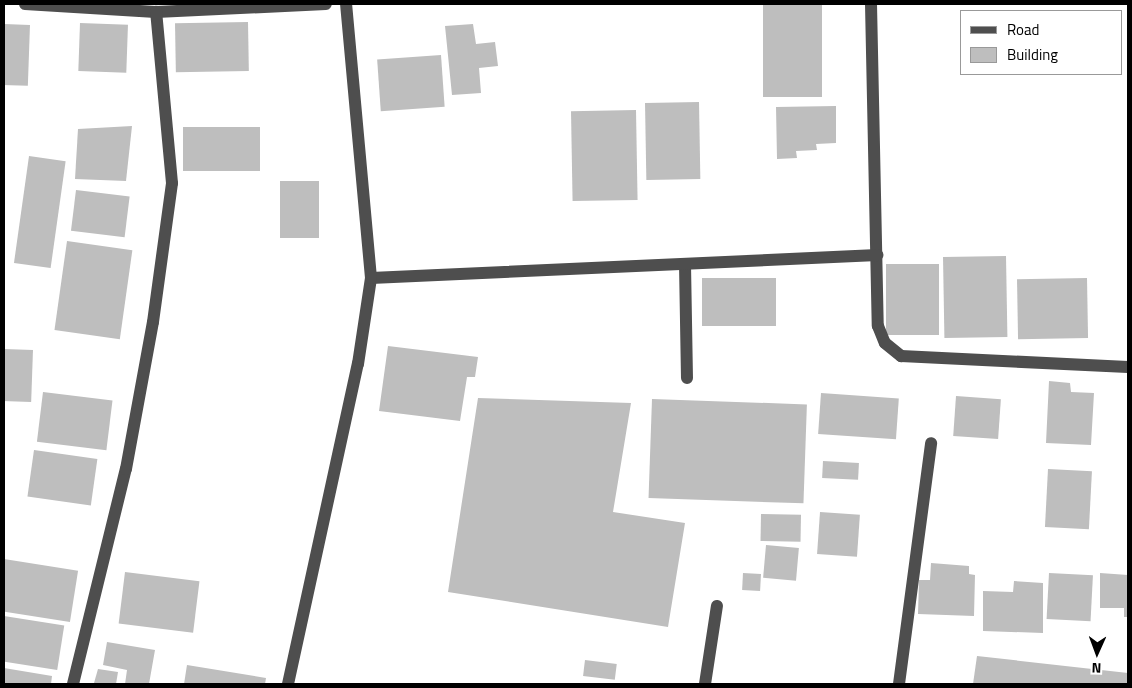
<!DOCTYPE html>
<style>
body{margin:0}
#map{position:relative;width:1132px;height:688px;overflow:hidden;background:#fff;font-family:"Titillium Web",sans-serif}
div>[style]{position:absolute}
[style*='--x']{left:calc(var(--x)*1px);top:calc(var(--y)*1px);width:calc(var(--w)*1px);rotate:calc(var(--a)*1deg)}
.building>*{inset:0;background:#bebebe;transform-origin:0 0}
.minor>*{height:12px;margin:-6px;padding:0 6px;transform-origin:6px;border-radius:6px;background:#4e4e4e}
span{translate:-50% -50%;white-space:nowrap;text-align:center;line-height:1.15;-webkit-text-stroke:5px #fff;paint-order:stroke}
.frame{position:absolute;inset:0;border:5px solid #000;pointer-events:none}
.legend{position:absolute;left:960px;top:10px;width:162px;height:65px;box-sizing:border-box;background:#fff;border:1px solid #999;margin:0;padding:6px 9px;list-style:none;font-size:15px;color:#000}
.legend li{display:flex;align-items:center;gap:10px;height:25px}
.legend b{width:25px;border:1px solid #999}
.north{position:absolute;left:1072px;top:628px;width:50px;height:50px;-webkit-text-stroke:4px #fff;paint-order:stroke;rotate:182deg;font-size:14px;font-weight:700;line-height:20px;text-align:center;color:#000}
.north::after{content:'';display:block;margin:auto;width:18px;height:22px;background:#000;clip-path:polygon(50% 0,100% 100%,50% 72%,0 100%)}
</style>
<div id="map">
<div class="building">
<div style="left:763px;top:4px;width:59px;height:93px"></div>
<div style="left:248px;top:22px;width:49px;height:73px;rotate:89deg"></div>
<div style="left:80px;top:23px;width:48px;height:48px;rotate:2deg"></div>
<div style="left:4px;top:24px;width:26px;height:61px;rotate:2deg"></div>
<div style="clip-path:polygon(473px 24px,476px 44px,495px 42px,498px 66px,479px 68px,481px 93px,452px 95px,445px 26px)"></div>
<div style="left:441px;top:55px;width:52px;height:64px;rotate:86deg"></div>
<div style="left:699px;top:102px;width:77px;height:54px;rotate:89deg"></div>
<div style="clip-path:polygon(836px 106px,836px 143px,816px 144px,817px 150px,796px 151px,797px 158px,777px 159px,776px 107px)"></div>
<div style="left:636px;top:110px;width:90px;height:65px;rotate:89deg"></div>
<div style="clip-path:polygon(132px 126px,126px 181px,75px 179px,78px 129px)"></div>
<div style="left:260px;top:127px;width:44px;height:77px;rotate:90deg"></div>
<div style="left:29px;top:156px;width:37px;height:108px;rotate:8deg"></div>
<div style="left:280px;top:181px;width:39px;height:57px"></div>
<div style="left:76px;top:190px;width:54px;height:41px;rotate:7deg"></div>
<div style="left:67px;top:241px;width:66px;height:90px;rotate:8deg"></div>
<div style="left:1006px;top:256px;width:81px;height:63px;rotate:89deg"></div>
<div style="left:886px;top:264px;width:53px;height:71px"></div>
<div style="left:702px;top:278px;width:74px;height:48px"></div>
<div style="left:1087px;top:278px;width:60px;height:70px;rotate:89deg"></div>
<div style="clip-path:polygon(388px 346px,478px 357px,475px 377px,467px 377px,460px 421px,379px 411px)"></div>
<div style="left:4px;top:349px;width:29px;height:52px;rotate:2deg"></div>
<div style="clip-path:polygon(1049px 381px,1070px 383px,1071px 392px,1094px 393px,1091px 445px,1046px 443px)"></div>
<div style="left:43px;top:392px;width:70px;height:50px;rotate:7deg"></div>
<div style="left:821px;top:393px;width:78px;height:41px;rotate:4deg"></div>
<div style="left:956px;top:396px;width:45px;height:40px;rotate:4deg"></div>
<div style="clip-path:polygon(478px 398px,631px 403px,613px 512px,685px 523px,668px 627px,448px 592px)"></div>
<div style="left:652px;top:399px;width:155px;height:99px;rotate:2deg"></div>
<div style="left:34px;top:450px;width:64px;height:47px;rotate:8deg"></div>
<div style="left:823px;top:461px;width:36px;height:17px;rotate:3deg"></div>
<div style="left:1048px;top:469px;width:44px;height:58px;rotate:3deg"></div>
<div style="left:820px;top:512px;width:40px;height:42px;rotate:4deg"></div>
<div style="left:761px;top:514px;width:40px;height:27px;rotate:1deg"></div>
<div style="left:766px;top:545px;width:33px;height:33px;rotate:5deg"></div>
<div style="left:4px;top:559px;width:75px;height:52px;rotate:9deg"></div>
<div style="clip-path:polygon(931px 563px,969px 566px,969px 574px,975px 575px,974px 616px,918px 614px,919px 580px,930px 580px)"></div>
<div style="left:125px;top:572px;width:75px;height:52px;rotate:7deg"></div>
<div style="left:743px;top:573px;width:18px;height:17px;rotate:3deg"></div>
<div style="left:1049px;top:573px;width:44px;height:46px;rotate:3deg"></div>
<div style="clip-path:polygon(1100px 573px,1128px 575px,1128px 617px,1124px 617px,1124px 608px,1100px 608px)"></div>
<div style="clip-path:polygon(1014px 581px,1043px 583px,1043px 633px,983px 631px,983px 591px,1013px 592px)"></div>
<div style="left:4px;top:616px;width:61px;height:45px;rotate:9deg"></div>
<div style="clip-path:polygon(107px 642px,155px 650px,149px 684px,125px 684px,127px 670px,103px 665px)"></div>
<div style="clip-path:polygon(977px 656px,1128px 673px,1128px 684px,973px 684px)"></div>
<div style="left:585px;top:660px;width:32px;height:16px;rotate:7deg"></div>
<div style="clip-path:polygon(187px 665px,266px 678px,265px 684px,184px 684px)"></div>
<div style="clip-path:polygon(4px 668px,52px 676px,51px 684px,4px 684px)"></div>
<div style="clip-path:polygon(98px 669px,118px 672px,116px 684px,94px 683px)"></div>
</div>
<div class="minor">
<div style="--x:25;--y:4;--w:131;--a:3.5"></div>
<div style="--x:156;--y:12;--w:170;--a:-2.7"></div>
<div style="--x:871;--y:4;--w:322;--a:88.8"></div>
<div style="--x:878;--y:326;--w:18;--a:68"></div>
<div style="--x:885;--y:343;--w:21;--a:39"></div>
<div style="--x:901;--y:356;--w:227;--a:2.8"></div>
<div style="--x:685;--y:264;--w:114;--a:89"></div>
<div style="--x:371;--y:278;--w:507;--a:-2.6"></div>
<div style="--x:73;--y:684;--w:221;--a:-76.2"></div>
<div style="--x:126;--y:469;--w:149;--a:-79.6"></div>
<div style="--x:153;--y:322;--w:140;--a:-82.2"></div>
<div style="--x:172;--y:183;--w:172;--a:-95.3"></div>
<div style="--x:288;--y:684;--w:328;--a:-77.7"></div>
<div style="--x:358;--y:364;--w:87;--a:-81.4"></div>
<div style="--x:371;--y:278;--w:275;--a:-95.2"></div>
<div style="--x:705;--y:684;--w:79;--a:-81.3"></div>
<div style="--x:899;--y:684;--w:243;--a:-82.4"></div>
</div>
<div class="frame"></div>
<ul class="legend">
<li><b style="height:6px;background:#4e4e4e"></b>Road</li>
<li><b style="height:14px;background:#bebebe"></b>Building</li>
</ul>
<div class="north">N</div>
</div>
